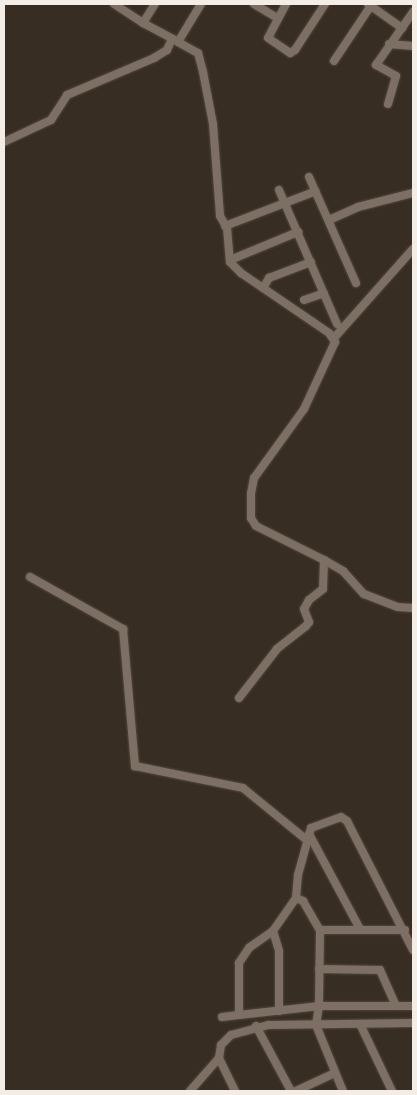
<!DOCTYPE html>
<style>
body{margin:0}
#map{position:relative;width:417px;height:1095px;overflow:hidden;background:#382d23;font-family:"Golos Text",sans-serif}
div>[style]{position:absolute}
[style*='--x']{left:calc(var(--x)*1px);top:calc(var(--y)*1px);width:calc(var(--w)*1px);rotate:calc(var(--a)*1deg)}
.roads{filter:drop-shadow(0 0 1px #524940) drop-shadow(0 0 1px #524940)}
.minor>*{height:8px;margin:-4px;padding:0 4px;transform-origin:4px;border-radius:4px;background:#7d6f64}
span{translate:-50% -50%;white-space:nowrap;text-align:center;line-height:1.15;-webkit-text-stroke:4px #1b1612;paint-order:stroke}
.frame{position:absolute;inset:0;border:5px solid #f4ede6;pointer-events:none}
</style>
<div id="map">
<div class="roads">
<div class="minor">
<div style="--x:114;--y:4;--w:35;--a:33"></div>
<div style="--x:143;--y:23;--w:22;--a:-58"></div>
<div style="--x:254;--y:4;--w:27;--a:31"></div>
<div style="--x:286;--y:4;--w:38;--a:118"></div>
<div style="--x:268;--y:38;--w:27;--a:34"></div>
<div style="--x:290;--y:53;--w:6;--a:-31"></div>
<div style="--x:295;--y:50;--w:55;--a:-56.9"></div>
<div style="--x:368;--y:4;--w:42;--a:35.2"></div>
<div style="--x:143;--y:23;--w:40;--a:28"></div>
<div style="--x:178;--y:42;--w:44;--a:-58.8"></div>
<div style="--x:178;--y:42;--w:23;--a:29"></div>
<div style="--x:198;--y:53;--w:20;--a:75"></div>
<div style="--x:203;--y:72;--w:53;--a:79.1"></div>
<div style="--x:213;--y:124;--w:92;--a:85.6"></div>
<div style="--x:220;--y:216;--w:14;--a:60"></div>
<div style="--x:227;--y:228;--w:34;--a:85"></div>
<div style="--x:230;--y:262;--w:16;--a:45"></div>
<div style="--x:241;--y:273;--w:107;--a:34.3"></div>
<div style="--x:329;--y:333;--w:11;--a:56"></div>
<div style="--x:335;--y:342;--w:74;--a:114.8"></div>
<div style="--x:304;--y:409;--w:85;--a:125.9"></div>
<div style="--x:254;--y:478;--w:15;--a:101"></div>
<div style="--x:251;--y:493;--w:25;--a:90"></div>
<div style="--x:251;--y:518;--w:9;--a:58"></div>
<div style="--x:256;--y:526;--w:76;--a:26.6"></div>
<div style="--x:324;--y:560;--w:29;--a:92"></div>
<div style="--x:323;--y:589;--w:18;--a:142"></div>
<div style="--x:309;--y:600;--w:10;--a:119"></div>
<div style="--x:304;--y:609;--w:14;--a:69"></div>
<div style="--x:309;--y:622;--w:5;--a:127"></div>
<div style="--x:306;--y:626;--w:37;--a:142"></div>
<div style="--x:277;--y:649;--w:62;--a:127.8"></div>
<div style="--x:389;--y:44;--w:24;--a:5"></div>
<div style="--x:334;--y:61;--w:69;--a:-56.3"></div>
<div style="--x:388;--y:104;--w:29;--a:-74"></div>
<div style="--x:396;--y:76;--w:23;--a:-151"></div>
<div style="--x:376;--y:65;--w:65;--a:-55.1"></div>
<div style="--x:4;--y:142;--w:52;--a:-25.1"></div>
<div style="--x:51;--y:120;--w:30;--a:-57"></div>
<div style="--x:67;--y:95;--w:95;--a:-23"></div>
<div style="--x:154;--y:58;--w:15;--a:-32"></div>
<div style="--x:167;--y:50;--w:12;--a:-66"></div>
<div style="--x:309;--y:177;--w:116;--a:66.1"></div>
<div style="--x:279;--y:190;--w:146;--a:66.6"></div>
<div style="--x:329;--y:220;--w:32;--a:-24"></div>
<div style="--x:358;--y:207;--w:57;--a:-14.3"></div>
<div style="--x:225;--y:226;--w:97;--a:-21"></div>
<div style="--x:230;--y:260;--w:74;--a:-22.4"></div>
<div style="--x:263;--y:288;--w:12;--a:-59"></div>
<div style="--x:269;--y:278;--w:45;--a:-20.9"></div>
<div style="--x:304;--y:300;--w:21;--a:-19"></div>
<div style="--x:334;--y:338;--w:119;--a:-48.4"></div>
<div style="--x:324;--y:560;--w:22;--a:30"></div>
<div style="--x:343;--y:571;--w:31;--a:48"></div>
<div style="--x:364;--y:594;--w:36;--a:21"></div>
<div style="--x:398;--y:607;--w:15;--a:4"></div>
<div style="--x:30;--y:577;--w:107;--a:29.2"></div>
<div style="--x:123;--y:629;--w:138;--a:85"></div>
<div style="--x:135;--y:766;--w:110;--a:11.5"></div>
<div style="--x:243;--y:788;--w:84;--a:39.2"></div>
<div style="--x:309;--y:834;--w:108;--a:61.8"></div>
<div style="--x:296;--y:898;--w:8;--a:23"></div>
<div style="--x:303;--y:901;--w:34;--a:60"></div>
<div style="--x:320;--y:930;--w:76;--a:90.8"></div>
<div style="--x:319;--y:1006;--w:19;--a:99"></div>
<div style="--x:316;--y:1025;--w:71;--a:67.8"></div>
<div style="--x:320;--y:930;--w:85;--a:0"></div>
<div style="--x:273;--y:931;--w:21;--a:73"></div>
<div style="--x:279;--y:951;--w:60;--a:90"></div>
<div style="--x:413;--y:950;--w:145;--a:-117.1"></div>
<div style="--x:347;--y:821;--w:7;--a:-146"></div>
<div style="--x:341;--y:817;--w:32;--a:160"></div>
<div style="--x:311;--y:828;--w:49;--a:105.5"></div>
<div style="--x:298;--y:875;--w:23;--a:95"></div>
<div style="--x:296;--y:898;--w:40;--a:124.9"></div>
<div style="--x:273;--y:931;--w:29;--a:145"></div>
<div style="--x:249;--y:948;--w:18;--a:124"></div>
<div style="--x:239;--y:963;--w:52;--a:90"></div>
<div style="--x:239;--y:1015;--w:81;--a:-6.4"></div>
<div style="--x:319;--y:1006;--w:94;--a:0"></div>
<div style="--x:319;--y:969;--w:61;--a:0.9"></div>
<div style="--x:380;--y:970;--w:39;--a:66"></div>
<div style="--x:222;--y:1017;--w:17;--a:-7"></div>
<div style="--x:360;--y:1024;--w:74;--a:64.5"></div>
<div style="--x:256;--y:1026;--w:74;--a:61.7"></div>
<div style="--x:190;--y:1091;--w:44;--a:-48.7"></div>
<div style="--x:235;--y:1091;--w:37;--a:-116"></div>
<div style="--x:219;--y:1058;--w:13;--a:-81"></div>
<div style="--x:221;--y:1045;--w:14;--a:-45"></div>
<div style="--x:231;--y:1035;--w:39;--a:-15"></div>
<div style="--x:269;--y:1025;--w:144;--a:-0.8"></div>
<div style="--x:296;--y:1091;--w:43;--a:-24.8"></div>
</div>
</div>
<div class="frame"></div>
</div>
